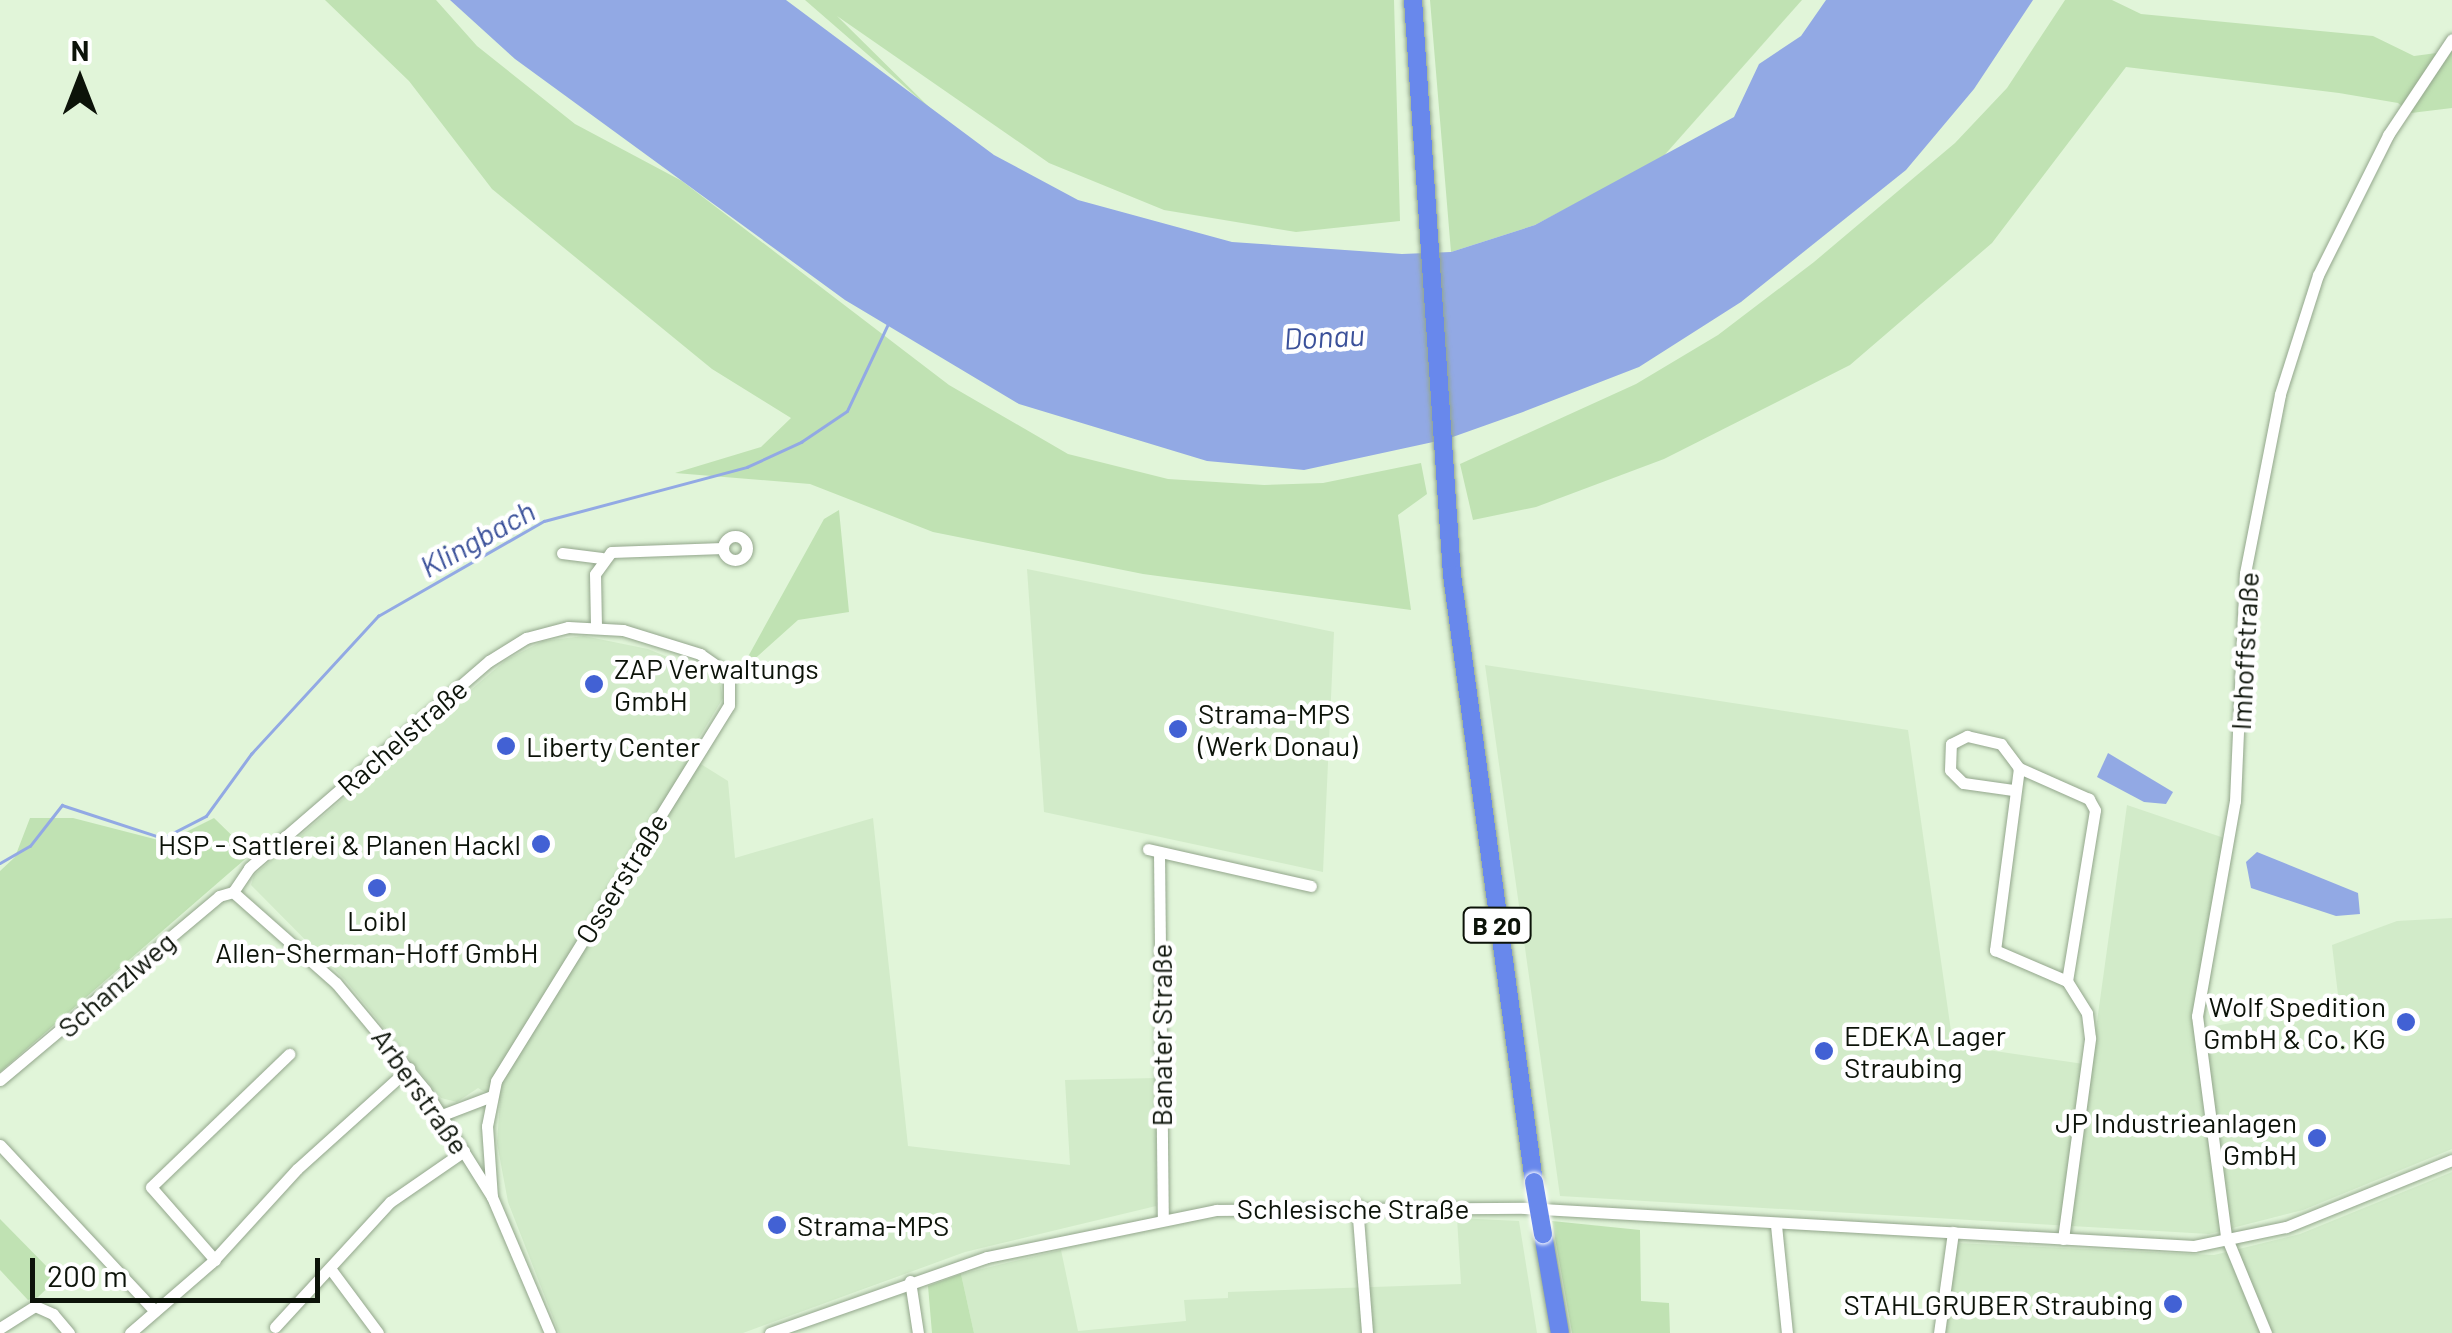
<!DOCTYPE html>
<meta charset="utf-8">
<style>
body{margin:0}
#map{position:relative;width:2452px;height:1333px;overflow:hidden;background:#e1f5d9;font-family:Barlow,sans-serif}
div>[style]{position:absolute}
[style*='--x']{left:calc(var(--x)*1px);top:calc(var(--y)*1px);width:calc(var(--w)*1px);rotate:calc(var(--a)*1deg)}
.built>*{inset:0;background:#d2ebc9}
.green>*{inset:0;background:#c0e2b3}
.water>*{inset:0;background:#92a9e4}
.stream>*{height:2.5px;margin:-1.25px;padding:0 1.25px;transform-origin:1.25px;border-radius:1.25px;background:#92a9e4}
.roads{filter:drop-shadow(0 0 2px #93a68c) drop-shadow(0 0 2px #93a68c)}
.minor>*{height:11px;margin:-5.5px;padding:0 5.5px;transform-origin:5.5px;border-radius:5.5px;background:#fff}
.minor>.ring{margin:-5.5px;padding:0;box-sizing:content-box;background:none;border:11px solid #fff;border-radius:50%}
.highway>*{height:18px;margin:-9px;padding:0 9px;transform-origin:9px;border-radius:9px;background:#6888ec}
.bridges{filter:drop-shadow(0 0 2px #fff) drop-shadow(0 0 2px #fff)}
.highway-bridge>*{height:18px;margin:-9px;padding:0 9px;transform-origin:9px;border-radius:9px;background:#6888ec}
.dots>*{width:28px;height:28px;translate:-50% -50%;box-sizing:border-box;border:5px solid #fff;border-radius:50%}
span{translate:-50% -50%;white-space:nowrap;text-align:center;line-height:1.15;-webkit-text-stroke:9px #fff;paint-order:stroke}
.shield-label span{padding:2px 8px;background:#fff;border:2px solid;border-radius:8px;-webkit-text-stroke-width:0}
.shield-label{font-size:25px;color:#0c1309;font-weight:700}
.street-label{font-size:28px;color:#0c1309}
.poi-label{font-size:28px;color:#0c1309}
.left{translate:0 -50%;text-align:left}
.right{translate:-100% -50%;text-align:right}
.water-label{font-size:30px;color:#3b519a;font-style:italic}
.north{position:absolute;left:30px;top:30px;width:100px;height:100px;-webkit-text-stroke:8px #fff;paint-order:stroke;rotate:0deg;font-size:28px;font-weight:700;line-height:40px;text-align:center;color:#0c1309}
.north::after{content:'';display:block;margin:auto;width:35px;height:45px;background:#0c1309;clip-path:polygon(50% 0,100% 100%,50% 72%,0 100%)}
.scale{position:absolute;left:30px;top:1258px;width:290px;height:45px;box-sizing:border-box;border:5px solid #0c1309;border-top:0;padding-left:12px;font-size:30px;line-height:35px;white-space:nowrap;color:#0c1309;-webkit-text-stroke:8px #fff;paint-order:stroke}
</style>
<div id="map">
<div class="built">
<div style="clip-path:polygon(1027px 569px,1334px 632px,1323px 872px,1044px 812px)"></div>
<div style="clip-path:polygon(584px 636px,648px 649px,719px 678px,723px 698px,688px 756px,728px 781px,735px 858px,873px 818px,908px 1146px,1070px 1165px,1065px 1080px,1156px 1078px,1156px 1206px,965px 1252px,743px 1333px,559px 1333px,508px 1202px,497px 1143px,500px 1101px,478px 1088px,457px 1102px,441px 1098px,346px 981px,251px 885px,254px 875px,506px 660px,543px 641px)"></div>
<div style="clip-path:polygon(1485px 665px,1908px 730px,1953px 1045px,2091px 1065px,2127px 805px,2230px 840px,2204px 1028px,2339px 1003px,2332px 945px,2397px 921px,2452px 918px,2452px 1149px,2303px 1210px,2209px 1234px,1560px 1196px)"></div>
<div style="clip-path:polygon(2452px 1172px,2452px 1333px,1943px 1333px,1956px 1243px,2214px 1255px,2300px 1234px)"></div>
<div style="clip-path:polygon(1457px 1218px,1519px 1221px,1537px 1333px,974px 1333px,961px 1274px,1061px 1250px,1078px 1331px,1186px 1321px,1184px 1300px,1228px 1298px,1228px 1292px,1461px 1284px)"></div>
</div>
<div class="green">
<div style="clip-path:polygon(325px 0,436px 0,477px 46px,575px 124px,682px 181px,949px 385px,1068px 454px,1168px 479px,1264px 485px,1323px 483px,1421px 463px,1427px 494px,1398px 515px,1411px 610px,1143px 574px,933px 532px,810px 484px,675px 473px,761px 447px,791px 418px,712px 369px,492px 189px,409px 81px)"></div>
<div style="clip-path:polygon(805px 0,1394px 0,1400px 221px,1296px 232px,1164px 210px,1049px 163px,837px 16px,935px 113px)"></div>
<div style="clip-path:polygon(1430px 0,1802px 0,1661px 159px,1535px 225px,1451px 252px)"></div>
<div style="clip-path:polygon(2065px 0,2112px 0,2141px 14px,2373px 36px,2414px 56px,2452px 51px,2452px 108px,2411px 113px,2398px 103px,2339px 93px,2126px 67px,1992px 243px,1850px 365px,1664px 459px,1536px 507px,1473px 520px,1460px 464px,1636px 384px,1718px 335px,1814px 262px,1955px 143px,2007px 88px)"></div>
<div style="clip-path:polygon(839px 510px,849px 612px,798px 620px,739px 673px,824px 519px)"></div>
<div style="clip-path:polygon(30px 818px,73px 818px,166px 842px,214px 818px,251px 854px,0 1072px,0 871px,15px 857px)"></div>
<div style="clip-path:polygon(0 1219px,58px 1278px,38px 1297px,28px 1300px,0 1270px)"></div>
<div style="clip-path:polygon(1552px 1221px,1640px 1230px,1641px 1301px,1669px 1303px,1670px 1333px,1572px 1333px)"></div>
<div style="clip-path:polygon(961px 1274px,974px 1333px,932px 1333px,928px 1286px)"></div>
</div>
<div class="water">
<div style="clip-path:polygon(450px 0,786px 0,994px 155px,1078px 200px,1232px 242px,1402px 254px,1451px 252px,1535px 225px,1734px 117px,1759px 64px,1801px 36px,1826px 0,2033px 0,1974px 89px,1906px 170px,1741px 302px,1639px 367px,1523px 412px,1447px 439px,1304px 470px,1207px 461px,1019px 404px,845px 300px,515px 59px)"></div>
<div style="clip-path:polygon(2108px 753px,2173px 792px,2166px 804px,2144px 802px,2097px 777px)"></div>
<div style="clip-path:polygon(2257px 852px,2358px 893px,2360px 914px,2336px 916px,2251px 888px,2246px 862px)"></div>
</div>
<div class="stream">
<div style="--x:0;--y:863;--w:34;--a:-30"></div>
<div style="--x:30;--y:846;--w:52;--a:-52"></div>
<div style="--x:62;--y:805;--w:106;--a:18.1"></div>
<div style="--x:163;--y:838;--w:48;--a:-27.1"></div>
<div style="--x:206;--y:816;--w:77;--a:-54"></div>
<div style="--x:251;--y:754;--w:188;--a:-47.4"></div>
<div style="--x:378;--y:616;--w:191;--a:-29.8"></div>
<div style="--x:544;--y:521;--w:210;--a:-14.9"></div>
<div style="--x:747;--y:467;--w:60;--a:-24.8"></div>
<div style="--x:801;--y:442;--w:55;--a:-34"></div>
<div style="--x:847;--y:411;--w:96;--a:-64.8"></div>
</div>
<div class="roads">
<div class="minor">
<div class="ring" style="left:723px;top:536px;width:13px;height:13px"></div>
<div style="--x:562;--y:553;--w:40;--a:7.1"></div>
<div style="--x:596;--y:626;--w:52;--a:-91.1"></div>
<div style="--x:595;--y:574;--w:27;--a:-54"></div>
<div style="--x:611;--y:552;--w:112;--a:-2"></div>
<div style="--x:2013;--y:790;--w:50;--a:-172"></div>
<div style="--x:1963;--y:783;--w:18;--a:-135"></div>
<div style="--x:1950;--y:770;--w:26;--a:-88"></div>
<div style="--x:1951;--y:744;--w:18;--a:-27"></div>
<div style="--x:1967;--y:736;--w:35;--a:13"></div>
<div style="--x:2001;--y:744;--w:30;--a:53"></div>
<div style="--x:1148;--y:849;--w:167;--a:12.8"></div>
<div style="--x:1159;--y:852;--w:366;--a:89.4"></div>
<div style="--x:233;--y:892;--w:29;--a:-56"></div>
<div style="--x:249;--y:868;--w:317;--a:-40.8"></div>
<div style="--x:489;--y:661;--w:44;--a:-31.9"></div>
<div style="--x:526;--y:638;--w:43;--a:-14.7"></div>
<div style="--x:568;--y:627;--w:55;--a:3.1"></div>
<div style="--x:623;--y:630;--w:81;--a:17.3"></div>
<div style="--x:700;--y:654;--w:35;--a:35"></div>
<div style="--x:729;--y:674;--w:31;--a:90"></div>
<div style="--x:729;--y:705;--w:442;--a:121.8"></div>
<div style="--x:496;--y:1081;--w:46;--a:101.3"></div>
<div style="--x:487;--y:1126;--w:71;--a:86"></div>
<div style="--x:233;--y:892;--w:137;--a:41.5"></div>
<div style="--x:336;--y:983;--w:139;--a:50.2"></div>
<div style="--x:425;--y:1090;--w:126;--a:57.9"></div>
<div style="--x:492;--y:1197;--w:148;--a:66.9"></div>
<div style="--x:0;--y:1080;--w:286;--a:-40"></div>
<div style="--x:219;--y:896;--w:15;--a:-16"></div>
<div style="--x:442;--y:1115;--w:53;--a:-20.8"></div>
<div style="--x:0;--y:1145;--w:227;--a:47"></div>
<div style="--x:1357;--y:1205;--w:128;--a:85.5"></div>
<div style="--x:1776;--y:1225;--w:109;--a:84.2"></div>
<div style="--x:2063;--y:1239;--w:203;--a:-82.3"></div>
<div style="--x:2090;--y:1038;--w:25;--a:-97"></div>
<div style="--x:2087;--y:1013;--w:38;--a:-122"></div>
<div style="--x:2067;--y:981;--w:173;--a:-80.7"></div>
<div style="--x:2095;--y:810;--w:13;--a:-119"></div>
<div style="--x:2089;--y:799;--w:77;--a:-156.1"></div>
<div style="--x:2019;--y:768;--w:184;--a:97.5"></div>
<div style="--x:1995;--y:950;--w:78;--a:23.3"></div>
<div style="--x:215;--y:1260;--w:97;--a:-131.2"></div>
<div style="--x:151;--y:1187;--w:192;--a:-43.9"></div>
<div style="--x:332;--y:1271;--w:77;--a:53.4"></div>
<div style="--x:910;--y:1281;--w:53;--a:81.3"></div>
<div style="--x:275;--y:1327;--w:170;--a:-47.4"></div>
<div style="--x:390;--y:1202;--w:90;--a:-34.6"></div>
<div style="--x:0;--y:1328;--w:41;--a:-32.2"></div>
<div style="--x:35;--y:1306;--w:20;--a:24"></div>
<div style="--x:53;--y:1314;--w:25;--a:50"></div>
<div style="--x:130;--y:1333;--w:108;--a:-40.9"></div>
<div style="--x:212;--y:1262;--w:126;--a:-47.6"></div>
<div style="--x:297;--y:1169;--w:151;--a:-42"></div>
<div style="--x:770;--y:1333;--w:230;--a:-19.3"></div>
<div style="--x:987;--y:1257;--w:234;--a:-11.6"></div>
<div style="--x:1216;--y:1210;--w:308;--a:-0.4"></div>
<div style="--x:1524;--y:1208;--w:671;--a:3.25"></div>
<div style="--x:2194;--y:1246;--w:94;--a:-11.7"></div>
<div style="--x:2286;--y:1227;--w:179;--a:-22"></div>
<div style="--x:1939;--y:1333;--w:102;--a:-82.1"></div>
<div style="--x:2266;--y:1333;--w:105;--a:-112.4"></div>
<div style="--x:2226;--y:1236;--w:222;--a:-97.5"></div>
<div style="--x:2197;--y:1016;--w:218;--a:-80"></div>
<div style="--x:2235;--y:801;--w:228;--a:-87.5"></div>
<div style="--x:2245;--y:573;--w:182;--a:-78.9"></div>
<div style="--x:2280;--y:394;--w:125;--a:-72.3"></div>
<div style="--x:2318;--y:275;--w:157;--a:-63.4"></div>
<div style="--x:2388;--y:135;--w:115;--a:-56.3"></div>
</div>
<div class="highway">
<div style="--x:1413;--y:0;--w:576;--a:86.12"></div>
<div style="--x:1452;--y:575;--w:613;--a:82.31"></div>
<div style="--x:1543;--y:1234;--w:100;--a:80.3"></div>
</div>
</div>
<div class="bridges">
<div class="highway-bridge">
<div style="--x:1534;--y:1182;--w:53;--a:80.2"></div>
</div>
</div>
<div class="dots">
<div style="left:594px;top:684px;background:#4261d4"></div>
<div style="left:1178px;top:729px;background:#4261d4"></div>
<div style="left:506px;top:746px;background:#4261d4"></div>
<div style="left:541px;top:844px;background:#4261d4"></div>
<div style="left:377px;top:888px;background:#4261d4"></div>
<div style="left:2406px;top:1022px;background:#4261d4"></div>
<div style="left:1824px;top:1051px;background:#4261d4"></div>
<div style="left:2317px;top:1138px;background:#4261d4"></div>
<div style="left:777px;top:1225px;background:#4261d4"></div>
<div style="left:2173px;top:1304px;background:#4261d4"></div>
</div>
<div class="shield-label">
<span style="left:1497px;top:925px">B 20</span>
</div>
<div class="street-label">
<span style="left:2244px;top:651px;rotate:-87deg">Imhoffstraße</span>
<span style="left:402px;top:737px;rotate:-41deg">Rachelstraße</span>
<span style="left:621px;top:878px;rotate:-58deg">Osserstraße</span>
<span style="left:116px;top:984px;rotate:-41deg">Schanzlweg</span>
<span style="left:1161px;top:1035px;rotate:-90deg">Banater Straße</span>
<span style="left:421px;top:1091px;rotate:55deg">Arberstraße</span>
<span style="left:1353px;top:1208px">Schlesische Straße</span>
</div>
<div class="poi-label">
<span class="left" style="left:614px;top:684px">ZAP Verwaltungs<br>GmbH</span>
<span class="left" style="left:1198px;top:729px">Strama-MPS<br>(Werk Donau)</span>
<span class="left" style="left:526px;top:746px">Liberty Center</span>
<span class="right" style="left:521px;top:844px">HSP - Sattlerei &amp; Planen Hackl</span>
<span style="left:377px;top:936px">Loibl<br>Allen-Sherman-Hoff GmbH</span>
<span class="right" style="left:2386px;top:1022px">Wolf Spedition<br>GmbH &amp; Co. KG</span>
<span class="left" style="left:1844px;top:1051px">EDEKA Lager<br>Straubing</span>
<span class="right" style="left:2297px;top:1138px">JP Industrieanlagen<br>GmbH</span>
<span class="left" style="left:797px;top:1225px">Strama-MPS</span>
<span class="right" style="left:2153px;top:1304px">STAHLGRUBER Straubing</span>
</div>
<div class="water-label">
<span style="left:1324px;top:336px;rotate:-3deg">Donau</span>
<span style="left:477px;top:538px;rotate:-29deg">Klingbach</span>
</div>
<div class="north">N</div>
<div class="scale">200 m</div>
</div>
